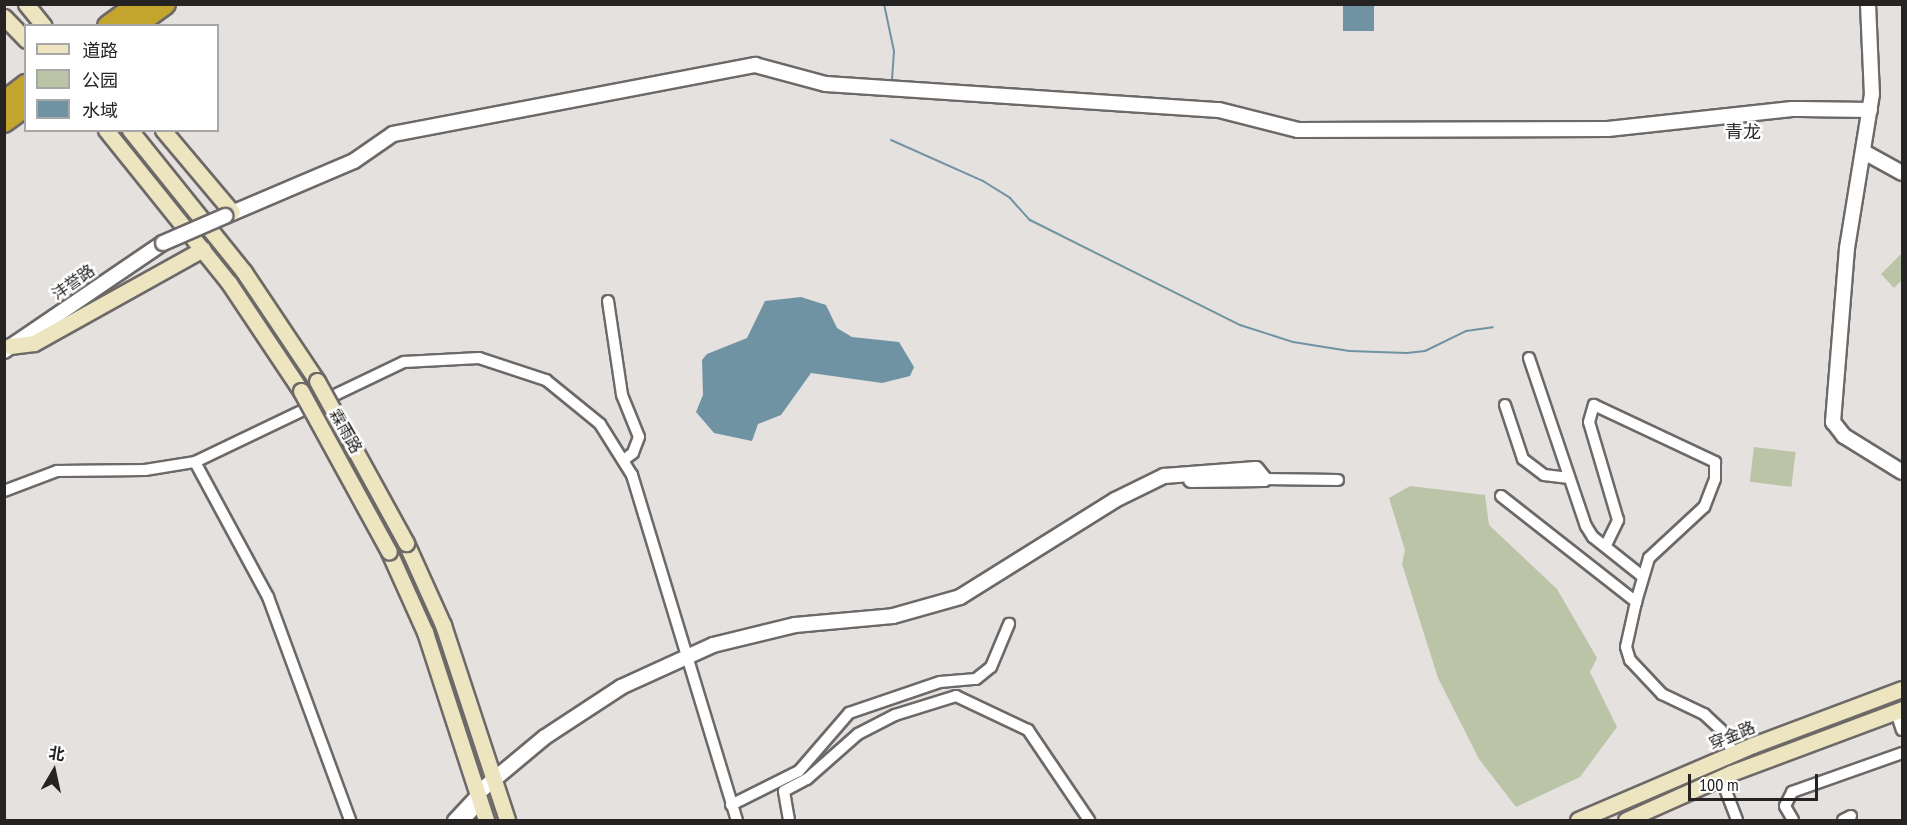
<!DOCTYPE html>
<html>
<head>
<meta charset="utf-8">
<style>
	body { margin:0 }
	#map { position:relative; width:1907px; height:825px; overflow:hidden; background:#e4e1df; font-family:"PT Sans Narrow","Noto Sans SC",sans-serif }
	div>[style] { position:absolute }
	.green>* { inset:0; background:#bcc4a8; transform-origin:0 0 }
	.water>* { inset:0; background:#7093a3; transform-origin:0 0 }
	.stream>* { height:2px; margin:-1px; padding:0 1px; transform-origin:1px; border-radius:1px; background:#7093a3 }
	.roads { filter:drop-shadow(2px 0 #6c6968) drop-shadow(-2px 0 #6c6968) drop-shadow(0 2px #6c6968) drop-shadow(0 -2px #6c6968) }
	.minor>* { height:10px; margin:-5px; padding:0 5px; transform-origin:5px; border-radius:5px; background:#fff }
	.tertiary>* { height:14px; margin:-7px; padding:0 7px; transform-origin:7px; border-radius:7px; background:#fff }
	.secondary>* { height:15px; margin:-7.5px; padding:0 7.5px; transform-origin:7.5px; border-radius:7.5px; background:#ede4c0 }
	.motorway>* { height:20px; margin:-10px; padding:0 10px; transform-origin:10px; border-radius:10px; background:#c3a52e }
	.bridges { filter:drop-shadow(2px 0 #6c6968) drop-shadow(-2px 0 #6c6968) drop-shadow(0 2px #6c6968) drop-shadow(0 -2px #6c6968) }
	.tertiary-bridge>* { height:14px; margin:-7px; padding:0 7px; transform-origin:7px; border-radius:7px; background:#fff }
	.secondary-bridge>* { height:15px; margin:-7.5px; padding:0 7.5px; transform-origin:7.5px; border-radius:7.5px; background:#ede4c0 }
	span { translate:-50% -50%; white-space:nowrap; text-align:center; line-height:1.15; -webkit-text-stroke:5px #fff; paint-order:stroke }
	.street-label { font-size:16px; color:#252423 }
	.neighbourhood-label { font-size:18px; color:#2c2a29 }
	.frame { position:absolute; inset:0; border:6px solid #252423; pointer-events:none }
	.legend { position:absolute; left:24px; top:24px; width:195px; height:108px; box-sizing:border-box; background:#fff; border:2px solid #a8a7a7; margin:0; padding:8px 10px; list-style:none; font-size:18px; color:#252423 }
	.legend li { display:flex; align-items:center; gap:12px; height:30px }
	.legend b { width:30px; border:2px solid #a8a7a7 }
	.north { position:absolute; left:24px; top:741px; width:60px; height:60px; -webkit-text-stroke:4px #fff; paint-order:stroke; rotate:9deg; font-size:16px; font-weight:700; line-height:24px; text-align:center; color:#252423 }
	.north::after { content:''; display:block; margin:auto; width:21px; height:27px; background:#252423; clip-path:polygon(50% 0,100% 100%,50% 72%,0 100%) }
	.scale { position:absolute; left:1688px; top:774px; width:130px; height:27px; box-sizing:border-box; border:3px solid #252423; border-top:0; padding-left:8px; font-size:18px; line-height:21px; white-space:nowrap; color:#252423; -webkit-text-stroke:4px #fff; paint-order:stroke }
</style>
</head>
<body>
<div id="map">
	<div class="green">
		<i style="clip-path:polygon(1902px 253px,1902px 280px,1894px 288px,1881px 274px)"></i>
		<i style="left:1754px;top:447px;width:42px;height:35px;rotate:7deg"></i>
		<i style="clip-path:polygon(1410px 486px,1485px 495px,1489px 525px,1557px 589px,1597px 658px,1590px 672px,1617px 727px,1580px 777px,1516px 807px,1479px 759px,1438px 678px,1402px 564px,1405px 550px,1389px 498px)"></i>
	</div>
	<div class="water">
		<i style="left:1343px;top:5px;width:31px;height:26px"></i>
		<i style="clip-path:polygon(801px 297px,826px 305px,837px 328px,852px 337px,899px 342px,914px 367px,910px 376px,882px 383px,811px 373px,781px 415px,758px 424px,752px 441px,714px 433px,696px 412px,703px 395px,702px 360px,707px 354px,747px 338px,765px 301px)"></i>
	</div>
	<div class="stream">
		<i style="left:884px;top:4px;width:48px;rotate:78deg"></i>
		<i style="left:894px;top:51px;width:29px;rotate:94deg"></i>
		<i style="left:891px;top:140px;width:101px;rotate:24deg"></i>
		<i style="left:983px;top:181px;width:32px;rotate:32deg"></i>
		<i style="left:1010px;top:198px;width:30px;rotate:48deg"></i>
		<i style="left:1030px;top:220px;width:235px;rotate:26.6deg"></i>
		<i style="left:1240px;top:325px;width:56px;rotate:17.8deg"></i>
		<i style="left:1293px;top:342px;width:57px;rotate:9.1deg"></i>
		<i style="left:1349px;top:351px;width:58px;rotate:2deg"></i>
		<i style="left:1407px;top:353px;width:18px;rotate:-6deg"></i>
		<i style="left:1425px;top:351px;width:46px;rotate:-26deg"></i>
		<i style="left:1466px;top:331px;width:27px;rotate:-8deg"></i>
	</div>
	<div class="roads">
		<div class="minor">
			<i style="left:608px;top:301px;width:95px;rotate:81.5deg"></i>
			<i style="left:622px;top:395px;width:45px;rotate:68deg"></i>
			<i style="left:639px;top:437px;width:17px;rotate:111deg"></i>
			<i style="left:633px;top:453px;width:10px;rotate:143deg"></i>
			<i style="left:1529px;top:358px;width:177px;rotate:71.3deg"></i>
			<i style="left:1586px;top:526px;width:13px;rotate:58deg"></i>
			<i style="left:1593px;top:537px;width:63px;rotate:38.5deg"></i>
			<i style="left:1505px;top:405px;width:57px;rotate:71.6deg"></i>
			<i style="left:1523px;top:459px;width:26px;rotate:37deg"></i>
			<i style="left:1544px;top:475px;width:23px;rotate:7deg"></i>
			<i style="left:195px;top:462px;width:232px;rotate:-25.6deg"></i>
			<i style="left:404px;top:362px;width:75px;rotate:-3.1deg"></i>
			<i style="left:479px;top:358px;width:71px;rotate:18.2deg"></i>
			<i style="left:546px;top:380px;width:70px;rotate:39.2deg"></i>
			<i style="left:600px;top:424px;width:60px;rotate:57.9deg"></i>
			<i style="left:632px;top:475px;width:361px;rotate:73.1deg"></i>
			<i style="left:1264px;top:479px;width:74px;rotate:0.8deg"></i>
			<i style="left:4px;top:491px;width:57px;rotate:-20.7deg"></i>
			<i style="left:57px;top:471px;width:88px;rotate:-0.7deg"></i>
			<i style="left:145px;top:470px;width:51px;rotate:-9.1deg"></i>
			<i style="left:195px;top:462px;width:153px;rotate:61.6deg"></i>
			<i style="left:268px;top:597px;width:238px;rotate:69.8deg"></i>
			<i style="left:1501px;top:496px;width:172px;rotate:38.1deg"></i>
			<i style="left:1636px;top:602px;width:46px;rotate:102.5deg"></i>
			<i style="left:1626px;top:647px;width:14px;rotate:73deg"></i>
			<i style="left:1630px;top:660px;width:47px;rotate:46.7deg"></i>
			<i style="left:1662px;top:694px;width:47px;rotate:25.5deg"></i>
			<i style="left:1704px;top:714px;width:23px;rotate:43deg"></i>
			<i style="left:1721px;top:730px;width:26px;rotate:62deg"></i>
			<i style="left:1606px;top:545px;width:28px;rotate:-64deg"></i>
			<i style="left:1618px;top:520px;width:102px;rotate:-106.5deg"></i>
			<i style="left:1589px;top:422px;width:18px;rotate:-74deg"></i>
			<i style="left:1594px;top:405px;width:134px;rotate:25.2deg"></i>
			<i style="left:1715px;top:462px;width:17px;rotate:90deg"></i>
			<i style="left:1715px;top:479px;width:30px;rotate:111deg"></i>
			<i style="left:1704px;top:507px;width:75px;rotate:137.2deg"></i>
			<i style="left:1649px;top:558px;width:46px;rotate:106.5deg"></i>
			<i style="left:1896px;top:712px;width:19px;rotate:72deg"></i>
			<i style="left:1721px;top:778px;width:45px;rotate:69.1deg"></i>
			<i style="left:731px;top:805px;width:76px;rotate:-26.6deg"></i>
			<i style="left:799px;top:771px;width:77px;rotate:-49.2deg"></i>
			<i style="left:849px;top:713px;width:96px;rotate:-18.8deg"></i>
			<i style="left:940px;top:682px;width:36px;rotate:-5deg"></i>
			<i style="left:976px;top:679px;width:19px;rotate:-39deg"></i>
			<i style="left:991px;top:667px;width:47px;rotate:-67.3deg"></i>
			<i style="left:453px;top:820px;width:38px;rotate:-47deg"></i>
			<i style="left:465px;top:820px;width:24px;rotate:-48deg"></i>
			<i style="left:789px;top:820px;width:29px;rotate:-100deg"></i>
			<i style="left:784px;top:791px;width:26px;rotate:-28deg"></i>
			<i style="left:807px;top:779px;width:68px;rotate:-41.4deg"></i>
			<i style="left:858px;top:734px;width:42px;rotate:-27.2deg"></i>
			<i style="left:895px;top:715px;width:64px;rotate:-17.3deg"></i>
			<i style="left:956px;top:696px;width:80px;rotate:25.3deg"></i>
			<i style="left:1028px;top:730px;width:109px;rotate:55.9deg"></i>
			<i style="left:1793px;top:820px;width:16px;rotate:-120deg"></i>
			<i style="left:1785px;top:806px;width:16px;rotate:-63deg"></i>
			<i style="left:1792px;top:792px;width:117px;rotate:-19.5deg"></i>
			<i style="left:1843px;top:820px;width:9px;rotate:-27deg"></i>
		</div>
		<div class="tertiary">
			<i style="left:1868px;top:4px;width:90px;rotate:87.5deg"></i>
			<i style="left:1872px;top:94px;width:156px;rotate:99.2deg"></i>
			<i style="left:1847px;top:248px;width:175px;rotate:94.6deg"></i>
			<i style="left:1833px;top:422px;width:18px;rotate:52deg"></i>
			<i style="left:1844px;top:436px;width:68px;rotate:31.8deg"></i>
			<i style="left:1864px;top:152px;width:43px;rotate:28.9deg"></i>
			<i style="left:225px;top:216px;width:140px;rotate:-23.1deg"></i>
			<i style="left:354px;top:161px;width:47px;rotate:-34.7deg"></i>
			<i style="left:393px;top:134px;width:369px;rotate:-10.8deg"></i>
			<i style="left:755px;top:65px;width:73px;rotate:15deg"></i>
			<i style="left:826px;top:84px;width:394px;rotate:3.8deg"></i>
			<i style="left:1219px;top:110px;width:81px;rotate:14.2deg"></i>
			<i style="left:1298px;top:130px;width:310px;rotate:-0.2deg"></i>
			<i style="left:1608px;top:129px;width:185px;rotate:-6.2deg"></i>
			<i style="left:1792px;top:109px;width:78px;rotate:0.7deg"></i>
			<i style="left:4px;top:351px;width:192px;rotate:-34.2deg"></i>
			<i style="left:1191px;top:480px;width:73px;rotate:-0.8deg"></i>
			<i style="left:479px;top:792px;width:86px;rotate:-39.8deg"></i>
			<i style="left:545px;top:737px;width:91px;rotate:-33.3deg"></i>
			<i style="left:621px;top:687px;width:101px;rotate:-24.5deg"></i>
			<i style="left:713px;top:645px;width:84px;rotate:-13.7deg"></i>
			<i style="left:795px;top:625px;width:98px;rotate:-5.2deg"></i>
			<i style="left:893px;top:616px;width:70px;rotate:-15.8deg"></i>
			<i style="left:960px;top:597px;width:183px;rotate:-32deg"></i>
			<i style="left:1115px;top:500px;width:55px;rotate:-26.1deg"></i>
			<i style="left:1164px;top:476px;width:92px;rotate:-4.4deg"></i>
			<i style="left:1256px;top:469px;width:13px;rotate:51deg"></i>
		</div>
		<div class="secondary">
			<i style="left:26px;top:4px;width:28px;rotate:51deg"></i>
			<i style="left:4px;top:17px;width:32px;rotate:46deg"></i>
			<i style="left:106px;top:130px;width:196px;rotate:51.2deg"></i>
			<i style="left:229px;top:283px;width:130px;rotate:56.3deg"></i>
			<i style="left:130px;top:130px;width:182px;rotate:51.2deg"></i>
			<i style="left:244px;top:272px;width:131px;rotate:56.2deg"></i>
			<i style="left:163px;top:130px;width:107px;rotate:49.9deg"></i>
			<i style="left:10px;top:346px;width:24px;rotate:-7deg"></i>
			<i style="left:34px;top:343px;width:193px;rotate:-29.1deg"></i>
			<i style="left:406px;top:543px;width:90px;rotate:65.7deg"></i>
			<i style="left:443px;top:625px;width:205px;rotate:71.8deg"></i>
			<i style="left:389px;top:552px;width:88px;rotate:65.8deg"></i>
			<i style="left:425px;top:632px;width:198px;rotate:72deg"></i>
			<i style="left:1578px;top:820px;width:190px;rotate:-23.2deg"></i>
			<i style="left:1753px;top:745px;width:159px;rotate:-20.6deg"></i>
			<i style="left:1626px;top:820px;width:115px;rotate:-24.1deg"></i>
			<i style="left:1731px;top:773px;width:183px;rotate:-20.5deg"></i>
		</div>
		<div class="motorway">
			<i style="left:108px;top:26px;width:37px;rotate:-36deg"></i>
			<i style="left:135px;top:26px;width:37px;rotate:-36deg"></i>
			<i style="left:4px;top:102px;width:28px;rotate:-38deg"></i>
			<i style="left:4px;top:122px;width:27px;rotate:-36deg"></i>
		</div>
	</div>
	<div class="bridges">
		<div class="tertiary-bridge">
			<i style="left:163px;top:243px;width:68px;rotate:-23.5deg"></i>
		</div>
		<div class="secondary-bridge">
			<i style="left:317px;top:381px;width:185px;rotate:61.2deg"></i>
			<i style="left:301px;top:391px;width:183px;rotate:61.3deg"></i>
		</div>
	</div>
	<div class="street-label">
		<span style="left:73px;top:282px;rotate:-35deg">沣誉路</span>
		<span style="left:346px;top:431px;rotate:60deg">霖雨路</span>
		<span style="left:1732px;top:735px;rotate:-22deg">穿金路</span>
	</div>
	<div class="neighbourhood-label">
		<span style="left:1743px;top:132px">青龙</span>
	</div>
	<div class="frame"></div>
	<ul class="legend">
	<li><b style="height:8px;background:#ede4c0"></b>道路</li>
	<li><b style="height:16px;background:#bcc4a8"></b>公园</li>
	<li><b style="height:16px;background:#7093a3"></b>水域</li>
	</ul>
	<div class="north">北</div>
	<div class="scale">100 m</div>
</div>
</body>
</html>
